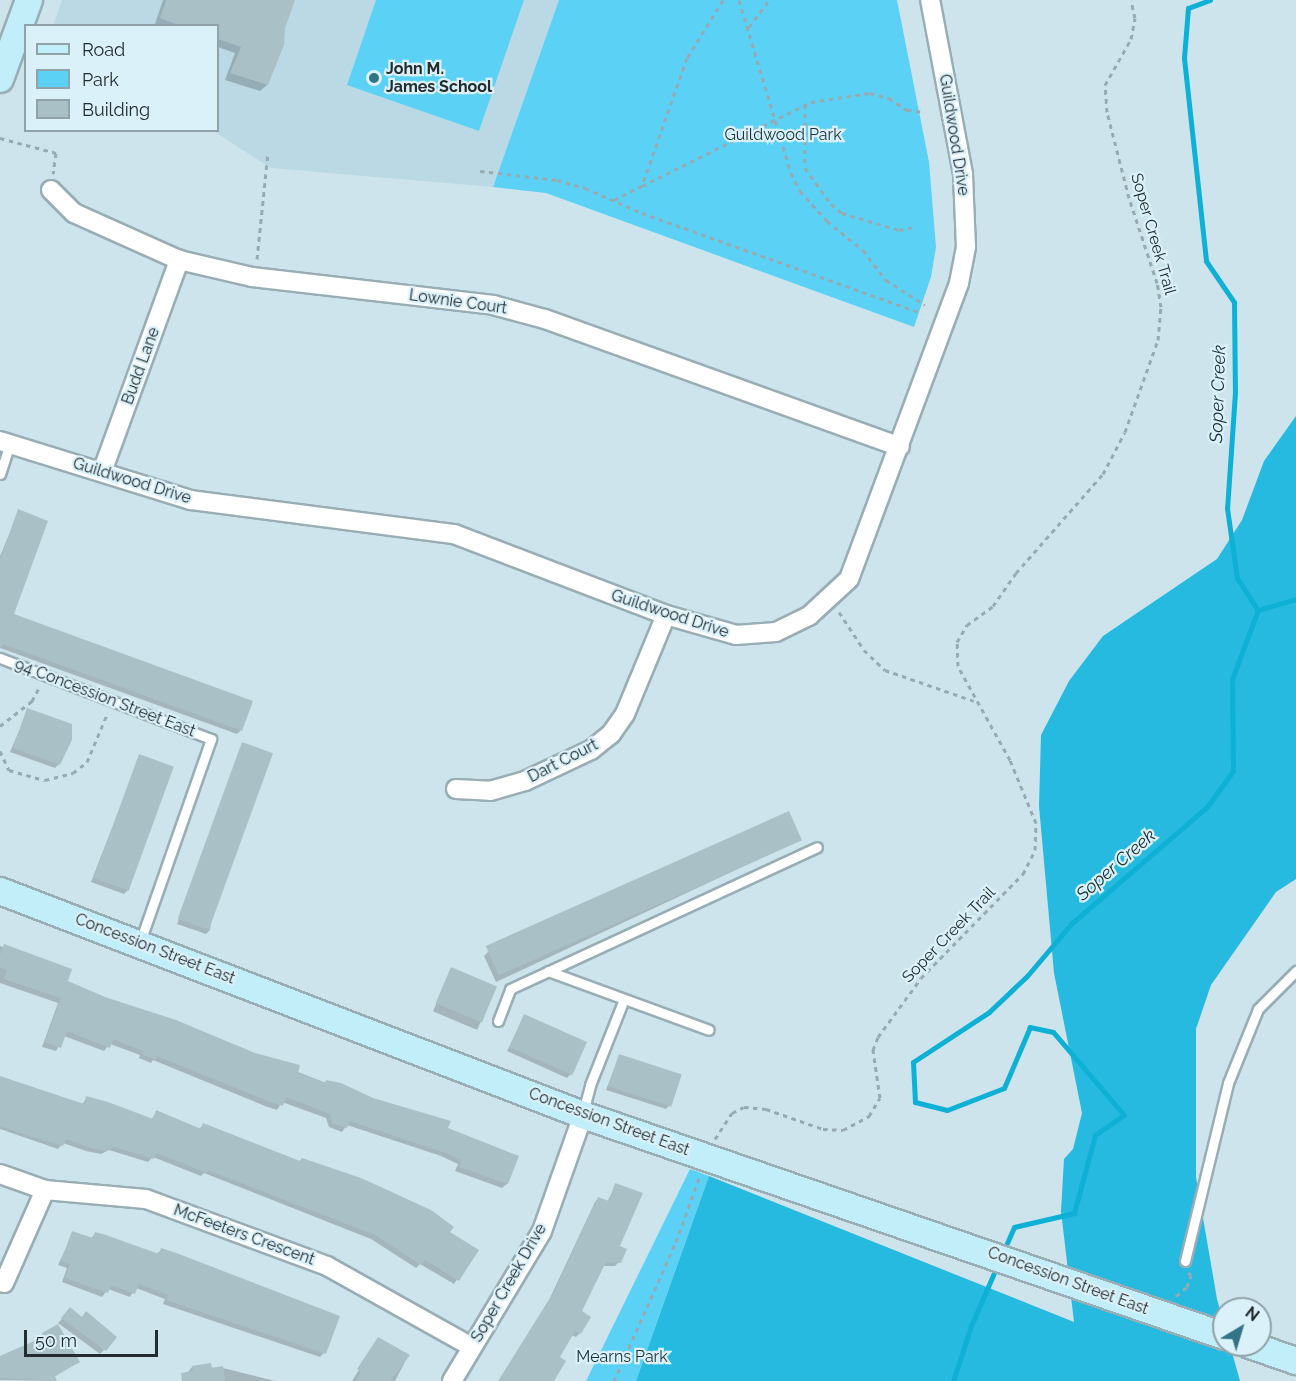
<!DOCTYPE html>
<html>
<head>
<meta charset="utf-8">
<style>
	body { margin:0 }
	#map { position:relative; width:1296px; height:1381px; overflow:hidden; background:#cee4ec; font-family:Raleway,sans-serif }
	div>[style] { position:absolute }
	.built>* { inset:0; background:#bbd9e4 }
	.green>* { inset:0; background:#5bd1f5 }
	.forest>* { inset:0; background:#27bae0 }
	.shadow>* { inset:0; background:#0003; transform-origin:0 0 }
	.stream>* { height:5px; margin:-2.5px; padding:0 2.5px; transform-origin:2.5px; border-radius:2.5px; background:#0fb0d5 }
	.building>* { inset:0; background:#aac0c7; transform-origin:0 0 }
	.path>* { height:3px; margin-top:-1.5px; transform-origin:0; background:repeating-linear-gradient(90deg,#98aab1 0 4.5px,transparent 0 9px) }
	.roads { filter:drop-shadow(2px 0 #98adb4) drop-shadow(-2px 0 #98adb4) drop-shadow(0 2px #98adb4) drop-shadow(0 -2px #98adb4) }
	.lane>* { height:9px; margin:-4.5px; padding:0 4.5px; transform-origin:4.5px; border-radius:4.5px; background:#fff }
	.street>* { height:18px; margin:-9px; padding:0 9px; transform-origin:9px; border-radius:9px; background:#fff }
	.secondary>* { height:26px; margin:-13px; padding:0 13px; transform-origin:13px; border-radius:13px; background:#c2eef9 }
	.dots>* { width:16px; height:16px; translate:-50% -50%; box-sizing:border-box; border:3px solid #dbf1f9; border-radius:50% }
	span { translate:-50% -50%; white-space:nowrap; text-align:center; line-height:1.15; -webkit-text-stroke:4.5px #dbf1f9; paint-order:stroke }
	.poi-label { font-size:16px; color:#232c2f; font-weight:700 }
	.left { translate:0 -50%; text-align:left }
	.park-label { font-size:16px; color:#1b3139 }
	.street-label { font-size:16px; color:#232c2f }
	.water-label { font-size:18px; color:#182e36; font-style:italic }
	.legend { position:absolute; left:24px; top:24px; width:195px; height:108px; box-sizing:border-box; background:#dbf1f9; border:2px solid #91a2a8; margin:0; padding:8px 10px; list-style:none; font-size:18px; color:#232c2f }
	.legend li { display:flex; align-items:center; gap:12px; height:30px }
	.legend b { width:30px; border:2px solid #91a2a8 }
	.north { position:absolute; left:1212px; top:1297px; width:60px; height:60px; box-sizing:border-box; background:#dbf1f9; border:2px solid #91a2a8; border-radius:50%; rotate:38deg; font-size:16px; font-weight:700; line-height:24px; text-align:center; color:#232c2f }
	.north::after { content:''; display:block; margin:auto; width:21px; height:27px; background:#327386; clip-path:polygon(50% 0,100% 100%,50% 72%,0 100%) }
	.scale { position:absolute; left:24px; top:1330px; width:134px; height:27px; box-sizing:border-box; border:3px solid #232c2f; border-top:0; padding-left:8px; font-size:18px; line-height:21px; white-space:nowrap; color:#232c2f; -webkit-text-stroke:4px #dbf1f9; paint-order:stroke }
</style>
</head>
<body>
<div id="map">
	<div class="built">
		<i style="clip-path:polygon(62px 0,559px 0,493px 187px,271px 168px,213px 131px,218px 130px,218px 26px,53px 26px)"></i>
	</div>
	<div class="green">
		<i style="clip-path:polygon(376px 0,524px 0,479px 131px,347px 85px)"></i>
		<i style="clip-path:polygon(559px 0,897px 0,929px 162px,936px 247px,931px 277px,914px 327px,546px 193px,493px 187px)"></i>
		<i style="clip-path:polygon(690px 1169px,709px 1176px,636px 1381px,586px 1381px)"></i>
	</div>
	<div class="forest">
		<i style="clip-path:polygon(1296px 416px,1296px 879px,1276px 892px,1211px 985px,1196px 1029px,1196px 1177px,1217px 1299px,1240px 1381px,636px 1381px,709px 1176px,1074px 1322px,1061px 1211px,1064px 1159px,1073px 1149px,1082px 1113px,1054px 973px,1039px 806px,1041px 735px,1069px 681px,1103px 636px,1217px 559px,1242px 520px,1264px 461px)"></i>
	</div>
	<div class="shadow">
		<i style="clip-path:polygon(163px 0,293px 0,283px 27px,283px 44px,267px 85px,260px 91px,225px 80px,235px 53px,218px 47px,218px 26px,155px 24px)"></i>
		<i style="clip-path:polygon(19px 511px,12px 615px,241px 730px,237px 734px,0 648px,0 556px)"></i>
		<i style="clip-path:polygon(28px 710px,59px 764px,55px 768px,10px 752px)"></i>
		<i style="clip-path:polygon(242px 744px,210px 930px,206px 934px,177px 924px)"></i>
		<i style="clip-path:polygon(140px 756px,128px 890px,124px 894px,91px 882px)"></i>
		<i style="clip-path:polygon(800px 840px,496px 982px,484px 956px,488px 952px)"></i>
		<i style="clip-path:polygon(0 946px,70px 970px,66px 982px,517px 1157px,507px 1184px,502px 1188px,455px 1171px,458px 1164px,441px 1156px,347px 1125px,342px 1132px,329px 1127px,326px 1118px,282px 1102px,277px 1110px,265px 1106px,153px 1060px,151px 1063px,139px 1058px,140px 1055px,110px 1044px,104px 1051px,64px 1036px,56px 1051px,42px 1047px,58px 1003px,0 983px)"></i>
		<i style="left:451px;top:969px;width:48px;height:46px;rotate:23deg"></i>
		<i style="clip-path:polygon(525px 1015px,571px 1074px,567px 1078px,507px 1051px)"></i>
		<i style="clip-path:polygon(619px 1056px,670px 1105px,666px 1109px,606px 1090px)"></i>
		<i style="clip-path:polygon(0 1078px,82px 1104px,87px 1098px,151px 1120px,157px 1111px,199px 1129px,203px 1125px,299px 1162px,302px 1159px,387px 1190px,430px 1211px,448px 1232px,477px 1250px,454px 1284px,420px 1264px,416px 1268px,371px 1239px,204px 1173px,201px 1176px,153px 1157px,148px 1162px,109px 1150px,101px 1154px,86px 1151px,63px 1143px,58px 1149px,0 1129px)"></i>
		<i style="clip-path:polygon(616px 1185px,619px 1262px,615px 1266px,602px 1266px,580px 1312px,580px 1333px,576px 1337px,571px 1335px,545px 1381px,499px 1381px,550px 1298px,595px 1202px,599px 1198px,607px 1202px)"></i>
		<i style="clip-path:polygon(73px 1233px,90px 1239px,95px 1234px,157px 1254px,161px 1250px,324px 1353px,320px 1357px,163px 1304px,165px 1299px,136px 1288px,130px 1297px,108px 1289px,102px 1297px,62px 1282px,67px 1268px,58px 1265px)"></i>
		<i style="clip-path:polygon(67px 1313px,104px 1350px,100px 1354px,58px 1323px)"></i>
		<i style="clip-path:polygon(42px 1335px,78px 1362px,54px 1377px,55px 1381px,0 1380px,0 1357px,39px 1340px)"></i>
		<i style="clip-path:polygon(378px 1339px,408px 1356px,395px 1381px,352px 1381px)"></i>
		<i style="clip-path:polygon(192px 1367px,223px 1368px,275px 1381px,190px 1381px,188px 1372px)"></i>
	</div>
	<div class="stream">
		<i style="left:1210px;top:0;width:23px;rotate:160deg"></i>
		<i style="left:1188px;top:8px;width:50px;rotate:94.6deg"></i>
		<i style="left:1184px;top:58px;width:204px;rotate:83.8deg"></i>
		<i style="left:1206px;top:261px;width:50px;rotate:55.7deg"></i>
		<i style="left:1234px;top:302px;width:90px;rotate:89.4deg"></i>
		<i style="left:1235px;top:392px;width:116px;rotate:93.9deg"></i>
		<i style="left:1227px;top:508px;width:71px;rotate:81.9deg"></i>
		<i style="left:1237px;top:578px;width:38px;rotate:57deg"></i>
		<i style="left:1258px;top:610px;width:40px;rotate:-16deg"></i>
		<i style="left:1003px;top:1252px;width:27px;rotate:-66deg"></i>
		<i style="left:1014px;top:1227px;width:62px;rotate:-13.1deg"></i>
		<i style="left:1074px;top:1213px;width:81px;rotate:-74.9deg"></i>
		<i style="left:1095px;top:1135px;width:35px;rotate:-35deg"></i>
		<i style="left:1124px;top:1115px;width:109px;rotate:-130.5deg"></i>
		<i style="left:1053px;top:1032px;width:24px;rotate:-168deg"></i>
		<i style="left:1030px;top:1027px;width:66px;rotate:113.1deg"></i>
		<i style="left:1004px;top:1088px;width:61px;rotate:158.9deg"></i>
		<i style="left:947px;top:1110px;width:33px;rotate:-166deg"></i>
		<i style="left:915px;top:1102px;width:40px;rotate:-92.9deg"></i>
		<i style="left:913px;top:1062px;width:91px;rotate:-33.3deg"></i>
		<i style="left:989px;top:1012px;width:52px;rotate:-43.5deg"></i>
		<i style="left:1027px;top:976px;width:70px;rotate:-49.7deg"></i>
		<i style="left:1072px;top:923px;width:178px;rotate:-40.7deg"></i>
		<i style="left:1207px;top:807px;width:44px;rotate:-54.2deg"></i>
		<i style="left:1233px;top:771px;width:92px;rotate:-90.6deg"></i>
		<i style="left:1232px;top:679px;width:74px;rotate:-69.4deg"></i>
		<i style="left:953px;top:1381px;width:58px;rotate:-71.9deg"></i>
		<i style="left:971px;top:1326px;width:65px;rotate:-66.6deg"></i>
	</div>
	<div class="building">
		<i style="clip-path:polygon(166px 0,295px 0,285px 28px,284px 45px,268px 85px,230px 73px,241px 47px,218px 39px,218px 26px,181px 26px,160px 18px)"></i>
		<i style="clip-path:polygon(18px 509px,48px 521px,14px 614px,253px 701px,242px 731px,3px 644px,0 648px,0 560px)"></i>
		<i style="clip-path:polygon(27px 708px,72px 724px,72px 740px,60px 765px,13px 748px)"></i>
		<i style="left:242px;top:742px;width:33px;height:188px;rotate:20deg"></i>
		<i style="left:139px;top:754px;width:37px;height:132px;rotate:20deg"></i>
		<i style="left:789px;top:811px;width:32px;height:332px;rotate:66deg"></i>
		<i style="clip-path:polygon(4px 944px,72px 969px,68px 981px,105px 997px,176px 1020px,255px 1053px,300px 1065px,298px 1073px,325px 1083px,326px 1080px,341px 1083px,373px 1098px,451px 1121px,448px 1128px,519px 1156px,508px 1184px,459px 1167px,461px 1160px,446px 1153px,350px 1121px,347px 1128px,332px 1123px,330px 1114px,286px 1097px,283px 1106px,270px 1102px,157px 1056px,156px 1060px,142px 1054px,143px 1051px,113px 1039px,110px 1048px,67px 1031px,61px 1048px,45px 1042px,61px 998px,4px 979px,7px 970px,0 967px,0 955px)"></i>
		<i style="left:451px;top:967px;width:50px;height:39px;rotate:23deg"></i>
		<i style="left:524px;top:1014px;width:69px;height:36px;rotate:24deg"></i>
		<i style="left:619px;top:1054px;width:66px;height:34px;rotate:18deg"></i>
		<i style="clip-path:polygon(0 1076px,84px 1104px,86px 1096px,108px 1102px,153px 1119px,156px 1110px,201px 1129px,203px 1123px,300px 1161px,302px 1158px,361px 1178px,431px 1210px,454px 1227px,450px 1232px,479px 1250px,459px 1281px,425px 1260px,421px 1265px,375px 1235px,208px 1170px,207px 1173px,156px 1153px,154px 1159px,114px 1147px,106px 1151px,91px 1148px,66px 1139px,63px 1146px,17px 1132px,0 1126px)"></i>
		<i style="clip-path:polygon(615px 1183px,643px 1193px,620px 1246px,627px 1249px,621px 1263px,606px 1262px,582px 1311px,591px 1317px,581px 1334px,575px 1331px,560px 1357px,566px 1361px,554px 1381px,498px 1381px,554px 1292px,598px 1197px,609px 1201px)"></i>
		<i style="clip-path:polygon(72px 1231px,93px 1238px,95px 1232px,106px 1235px,159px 1254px,161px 1248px,179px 1254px,340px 1316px,326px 1354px,166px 1300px,168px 1295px,139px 1284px,135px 1294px,111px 1285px,108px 1293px,65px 1278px,70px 1264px,61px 1261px)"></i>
		<i style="clip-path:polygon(70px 1307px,82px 1317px,86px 1311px,117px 1337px,106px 1351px,61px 1318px)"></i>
		<i style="clip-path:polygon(58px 1324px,80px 1362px,55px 1376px,57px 1381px,0 1378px,0 1356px,43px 1337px,42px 1333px)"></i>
		<i style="clip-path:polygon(378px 1337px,410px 1355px,390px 1381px,356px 1381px,361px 1372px,357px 1369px)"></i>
		<i style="clip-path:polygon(211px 1363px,212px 1368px,223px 1366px,225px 1381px,182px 1381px,181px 1373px,193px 1371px,192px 1366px)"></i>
	</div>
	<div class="path">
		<i style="left:723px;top:0;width:68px;rotate:121.8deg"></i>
		<i style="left:687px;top:58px;width:136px;rotate:109.4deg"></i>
		<i style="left:642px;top:186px;width:189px;rotate:-26.4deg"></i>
		<i style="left:811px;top:102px;width:60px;rotate:-8.7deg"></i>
		<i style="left:870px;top:93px;width:20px;rotate:15deg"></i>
		<i style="left:889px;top:98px;width:22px;rotate:34deg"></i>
		<i style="left:907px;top:110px;width:17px;rotate:7deg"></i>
		<i style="left:739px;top:0;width:181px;rotate:73.3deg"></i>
		<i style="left:791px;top:173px;width:20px;rotate:63deg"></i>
		<i style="left:800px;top:191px;width:40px;rotate:48deg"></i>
		<i style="left:827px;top:221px;width:46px;rotate:38.9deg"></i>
		<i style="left:863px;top:250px;width:38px;rotate:53deg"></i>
		<i style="left:886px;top:280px;width:46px;rotate:32.7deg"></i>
		<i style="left:749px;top:27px;width:34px;rotate:-53deg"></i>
		<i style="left:805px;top:104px;width:64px;rotate:90deg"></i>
		<i style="left:805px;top:168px;width:44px;rotate:54.2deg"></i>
		<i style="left:831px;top:204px;width:14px;rotate:39deg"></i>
		<i style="left:842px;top:213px;width:59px;rotate:16.6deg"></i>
		<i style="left:899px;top:230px;width:15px;rotate:-11deg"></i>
		<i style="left:0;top:138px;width:58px;rotate:15deg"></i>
		<i style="left:56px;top:153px;width:21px;rotate:98deg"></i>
		<i style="left:480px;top:171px;width:78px;rotate:6.7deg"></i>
		<i style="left:557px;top:180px;width:29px;rotate:16deg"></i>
		<i style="left:585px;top:188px;width:62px;rotate:23.7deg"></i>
		<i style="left:642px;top:213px;width:297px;rotate:19.7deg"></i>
		<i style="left:614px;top:200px;width:31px;rotate:-27deg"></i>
		<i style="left:257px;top:259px;width:107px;rotate:-84.1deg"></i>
		<i style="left:839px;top:612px;width:45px;rotate:56.7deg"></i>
		<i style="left:864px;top:650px;width:29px;rotate:44deg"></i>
		<i style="left:885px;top:670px;width:94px;rotate:19.2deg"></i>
		<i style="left:0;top:726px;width:41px;rotate:-38deg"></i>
		<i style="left:32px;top:701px;width:15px;rotate:-62deg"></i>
		<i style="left:0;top:751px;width:21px;rotate:65deg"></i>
		<i style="left:9px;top:770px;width:37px;rotate:16deg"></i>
		<i style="left:45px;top:780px;width:29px;rotate:-14deg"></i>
		<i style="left:73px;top:773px;width:18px;rotate:-38deg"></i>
		<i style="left:87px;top:762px;width:54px;rotate:-67.2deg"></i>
		<i style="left:715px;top:1139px;width:31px;rotate:-57deg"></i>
		<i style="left:732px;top:1113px;width:13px;rotate:-27deg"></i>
		<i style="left:744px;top:1107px;width:22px;rotate:5deg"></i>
		<i style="left:766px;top:1109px;width:60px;rotate:19.3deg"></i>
		<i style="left:823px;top:1129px;width:20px;rotate:3deg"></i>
		<i style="left:843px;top:1130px;width:30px;rotate:-28deg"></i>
		<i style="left:869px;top:1116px;width:21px;rotate:-59deg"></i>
		<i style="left:880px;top:1098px;width:49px;rotate:-98.3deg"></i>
		<i style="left:873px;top:1050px;width:14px;rotate:-69deg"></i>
		<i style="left:878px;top:1037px;width:73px;rotate:-53.9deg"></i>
		<i style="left:921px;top:978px;width:146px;rotate:-45.6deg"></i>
		<i style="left:1023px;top:874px;width:27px;rotate:-63deg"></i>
		<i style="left:1035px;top:850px;width:27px;rotate:-88deg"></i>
		<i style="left:1036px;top:823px;width:68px;rotate:-112.4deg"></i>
		<i style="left:1010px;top:760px;width:107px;rotate:-119deg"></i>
		<i style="left:958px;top:666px;width:24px;rotate:-92deg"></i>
		<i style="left:957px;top:642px;width:20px;rotate:-60deg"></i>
		<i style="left:967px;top:625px;width:32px;rotate:-36deg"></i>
		<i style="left:993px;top:606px;width:40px;rotate:-55.1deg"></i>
		<i style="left:1016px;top:573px;width:132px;rotate:-48.7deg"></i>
		<i style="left:1103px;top:474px;width:47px;rotate:-62.4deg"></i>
		<i style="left:1125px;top:432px;width:98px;rotate:-70.3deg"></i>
		<i style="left:1158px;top:340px;width:33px;rotate:-85deg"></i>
		<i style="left:1161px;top:307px;width:24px;rotate:-99deg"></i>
		<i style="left:1157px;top:283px;width:89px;rotate:-108.2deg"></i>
		<i style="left:1129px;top:198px;width:89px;rotate:-104.3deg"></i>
		<i style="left:1107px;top:112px;width:27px;rotate:-94deg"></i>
		<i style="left:1105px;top:85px;width:53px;rotate:-60.5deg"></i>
		<i style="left:1131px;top:39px;width:21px;rotate:-79deg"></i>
		<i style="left:1135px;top:18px;width:18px;rotate:-103deg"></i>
		<i style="left:1176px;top:1296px;width:14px;rotate:-39deg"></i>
		<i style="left:1187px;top:1287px;width:12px;rotate:-70deg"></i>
		<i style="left:1191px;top:1276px;width:6px;rotate:-121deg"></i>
		<i style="left:614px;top:1381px;width:152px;rotate:-66deg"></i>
		<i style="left:676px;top:1242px;width:68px;rotate:-70.2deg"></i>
	</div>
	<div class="roads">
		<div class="lane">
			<i style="left:0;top:474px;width:32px;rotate:-72deg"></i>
			<i style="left:0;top:658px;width:226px;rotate:21deg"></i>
			<i style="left:211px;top:739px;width:215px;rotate:109.3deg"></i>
			<i style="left:548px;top:971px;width:171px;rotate:20.1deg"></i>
			<i style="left:498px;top:1021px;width:34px;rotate:-69deg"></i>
			<i style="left:510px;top:989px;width:338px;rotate:-24.8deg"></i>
			<i style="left:583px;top:1112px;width:28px;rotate:-75deg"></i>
			<i style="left:590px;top:1085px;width:92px;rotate:-68.4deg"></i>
			<i style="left:1185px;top:1261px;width:183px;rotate:-76.4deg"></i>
			<i style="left:1228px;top:1083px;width:80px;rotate:-67.9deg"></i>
			<i style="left:1258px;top:1009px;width:54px;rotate:-45deg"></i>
		</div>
		<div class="street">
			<i style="left:51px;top:190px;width:33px;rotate:45deg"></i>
			<i style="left:74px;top:213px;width:115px;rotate:24.1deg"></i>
			<i style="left:179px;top:260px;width:75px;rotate:13.1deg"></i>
			<i style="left:252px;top:277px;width:243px;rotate:6.6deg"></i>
			<i style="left:493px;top:305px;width:54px;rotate:15.1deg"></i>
			<i style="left:545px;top:319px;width:377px;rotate:19.8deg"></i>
			<i style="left:0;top:441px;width:200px;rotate:17.2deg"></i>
			<i style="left:191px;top:500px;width:265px;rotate:7.4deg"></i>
			<i style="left:454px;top:534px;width:227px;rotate:20.9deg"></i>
			<i style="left:666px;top:615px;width:73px;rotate:15.9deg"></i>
			<i style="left:736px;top:635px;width:40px;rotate:-4.3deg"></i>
			<i style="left:776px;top:632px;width:37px;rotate:-26deg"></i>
			<i style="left:809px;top:616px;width:54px;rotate:-42.8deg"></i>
			<i style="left:849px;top:579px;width:316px;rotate:-69.6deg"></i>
			<i style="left:959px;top:283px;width:37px;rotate:-79deg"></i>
			<i style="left:966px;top:247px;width:73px;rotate:-92.4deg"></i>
			<i style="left:963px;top:174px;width:177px;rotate:-100.7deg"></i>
			<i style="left:102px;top:472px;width:226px;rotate:-70deg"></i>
			<i style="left:456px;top:789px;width:34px;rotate:3deg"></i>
			<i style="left:490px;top:791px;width:36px;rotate:-16deg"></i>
			<i style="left:525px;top:781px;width:73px;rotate:-25.2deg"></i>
			<i style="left:591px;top:750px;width:26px;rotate:-39deg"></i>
			<i style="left:611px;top:734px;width:24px;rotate:-55deg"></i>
			<i style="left:625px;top:714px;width:107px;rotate:-67.5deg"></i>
			<i style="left:0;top:1174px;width:48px;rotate:19.6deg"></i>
			<i style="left:45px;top:1190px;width:101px;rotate:5.1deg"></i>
			<i style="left:146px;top:1199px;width:193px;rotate:20.3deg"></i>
			<i style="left:327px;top:1266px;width:166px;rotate:29.2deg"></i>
			<i style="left:4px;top:1283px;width:102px;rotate:-66.2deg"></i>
			<i style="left:452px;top:1381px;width:175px;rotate:-59deg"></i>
			<i style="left:542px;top:1231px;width:123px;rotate:-70.5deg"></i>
		</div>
		<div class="secondary">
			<i style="left:0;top:79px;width:84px;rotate:-69.8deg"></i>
			<i style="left:0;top:891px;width:625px;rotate:21.02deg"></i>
			<i style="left:583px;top:1115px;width:678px;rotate:19.02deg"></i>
			<i style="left:1250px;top:1345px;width:49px;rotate:19.2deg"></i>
		</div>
	</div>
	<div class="dots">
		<i style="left:374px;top:78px;background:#327386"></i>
	</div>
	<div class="poi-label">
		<span class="left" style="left:386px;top:78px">John M.<br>James School</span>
	</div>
	<div class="park-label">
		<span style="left:783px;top:135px">Guildwood Park</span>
		<span style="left:622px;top:1357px">Mearns Park</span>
	</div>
	<div class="street-label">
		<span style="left:954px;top:135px;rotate:81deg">Guildwood Drive</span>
		<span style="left:1153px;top:234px;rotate:74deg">Soper Creek Trail</span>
		<span style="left:458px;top:302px;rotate:8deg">Lownie Court</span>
		<span style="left:141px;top:366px;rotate:-70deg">Budd Lane</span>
		<span style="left:132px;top:481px;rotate:17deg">Guildwood Drive</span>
		<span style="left:670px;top:614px;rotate:18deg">Guildwood Drive</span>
		<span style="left:105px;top:698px;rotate:21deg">94 Concession Street East</span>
		<span style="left:563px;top:761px;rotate:-27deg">Dart Court</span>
		<span style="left:949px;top:935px;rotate:-46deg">Soper Creek Trail</span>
		<span style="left:155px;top:949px;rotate:21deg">Concession Street East</span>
		<span style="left:609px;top:1122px;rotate:20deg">Concession Street East</span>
		<span style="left:244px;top:1235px;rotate:20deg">McFeeters Crescent</span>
		<span style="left:1068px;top:1281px;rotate:20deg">Concession Street East</span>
		<span style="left:509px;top:1283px;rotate:-60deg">Soper Creek Drive</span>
	</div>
	<div class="water-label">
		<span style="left:1218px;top:394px;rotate:-88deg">Soper Creek</span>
		<span style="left:1116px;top:865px;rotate:-41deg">Soper Creek</span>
	</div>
	<ul class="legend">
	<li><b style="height:8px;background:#c2eef9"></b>Road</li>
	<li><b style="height:16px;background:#5bd1f5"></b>Park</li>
	<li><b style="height:16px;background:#aac0c7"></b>Building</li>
	</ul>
	<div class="north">N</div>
	<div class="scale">50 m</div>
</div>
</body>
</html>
